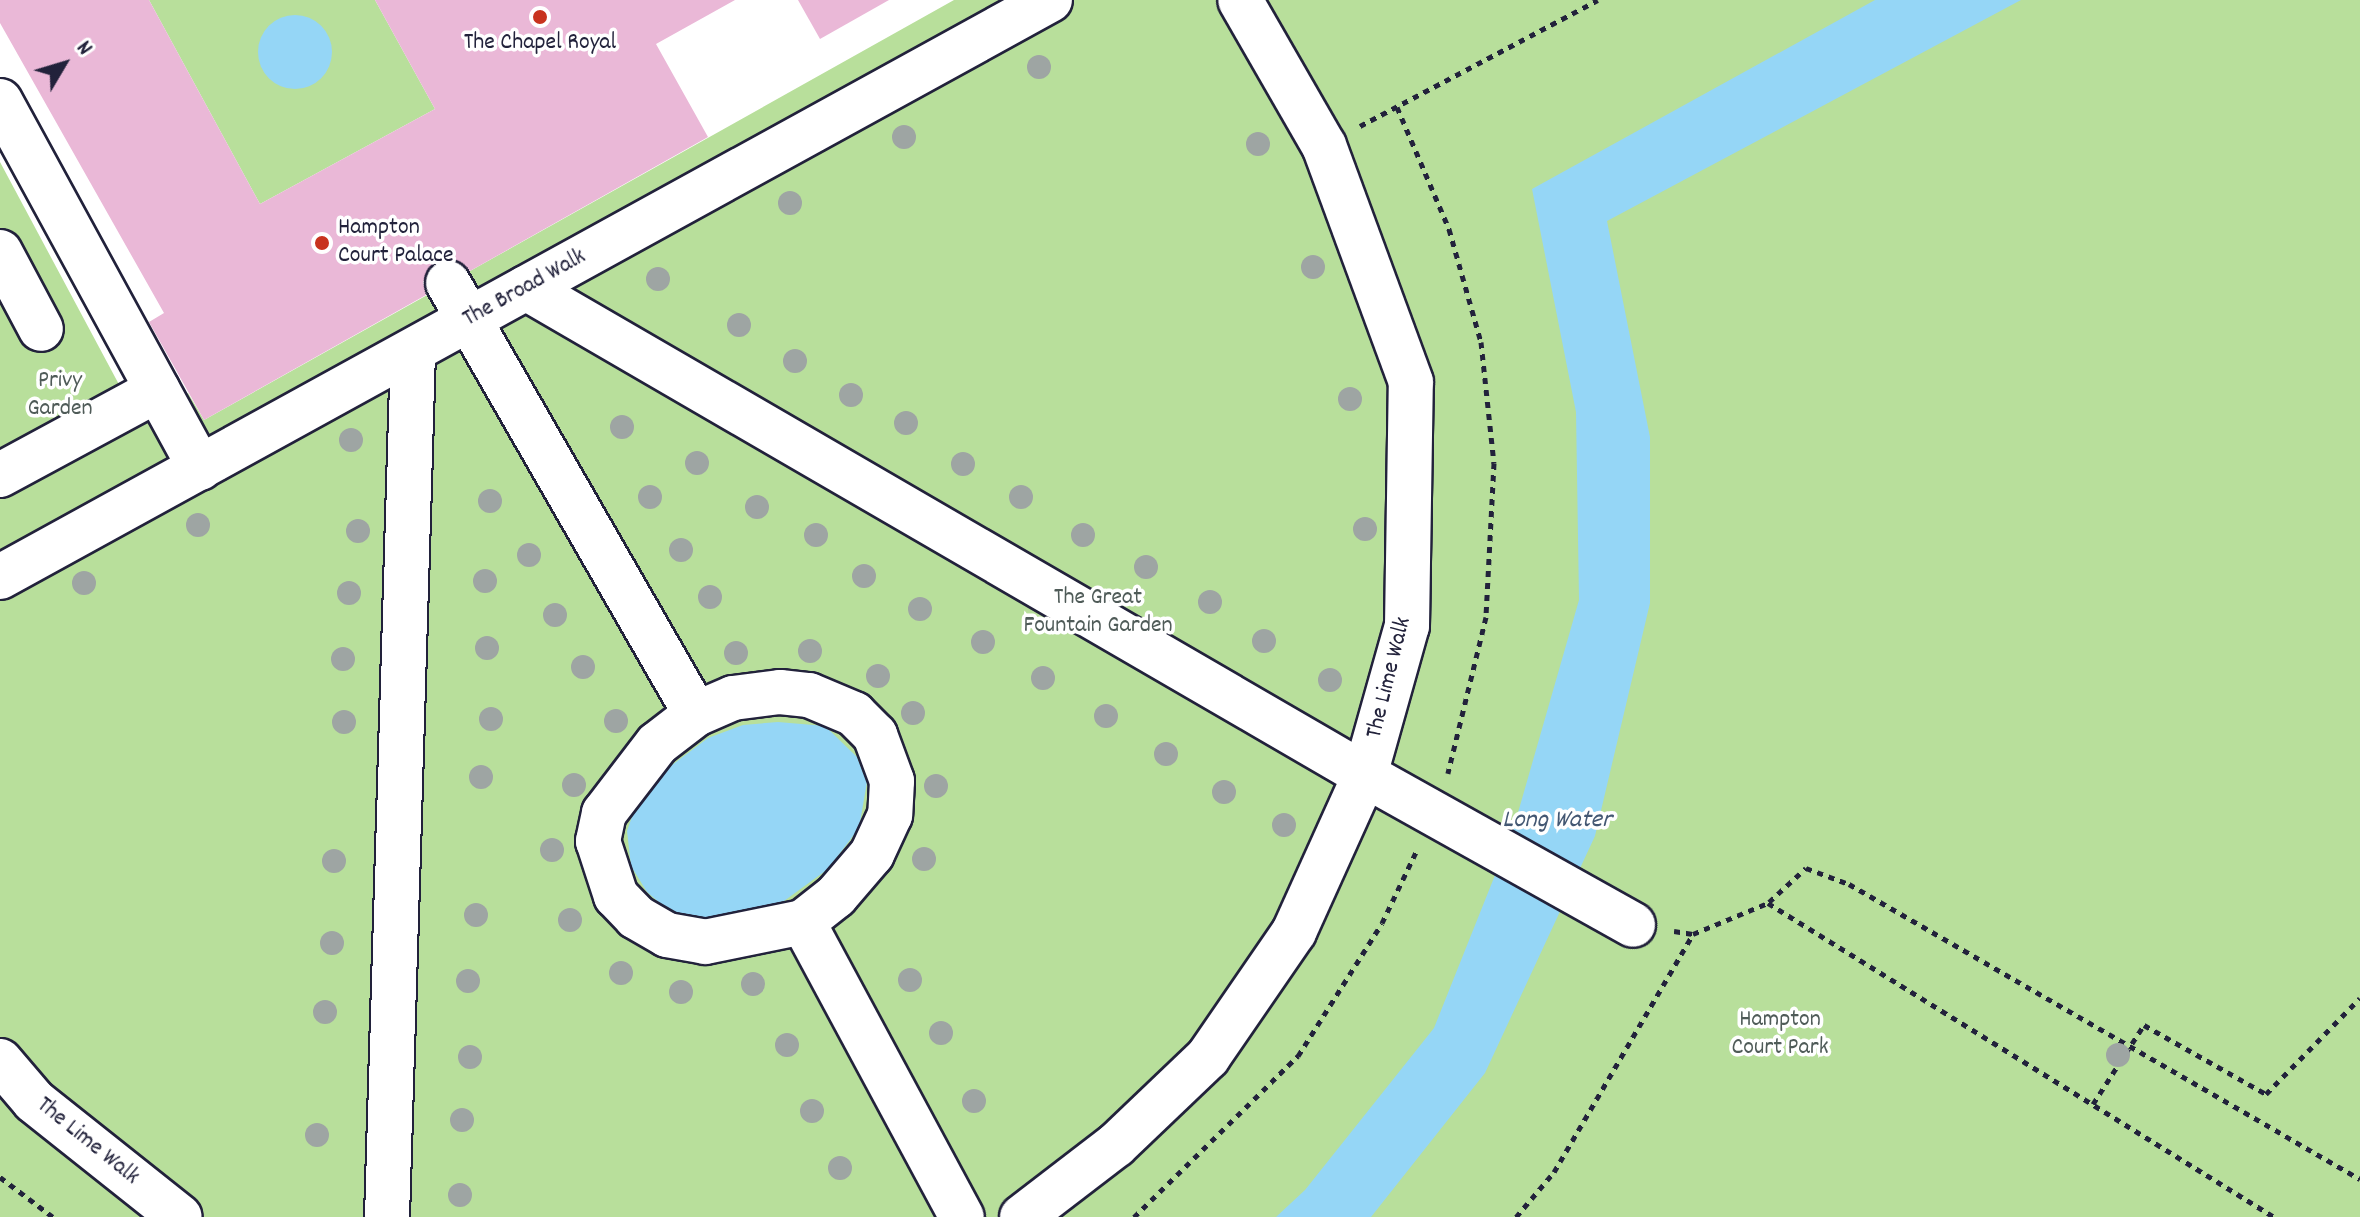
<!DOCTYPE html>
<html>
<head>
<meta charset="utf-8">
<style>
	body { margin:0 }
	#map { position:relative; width:2360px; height:1217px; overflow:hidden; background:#fff; font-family:Dekko,sans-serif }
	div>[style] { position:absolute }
	.green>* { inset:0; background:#b8df9b }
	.water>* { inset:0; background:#95d6f6 }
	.round { border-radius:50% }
	.building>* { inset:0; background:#eab8d7 }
	.path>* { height:5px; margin-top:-2.5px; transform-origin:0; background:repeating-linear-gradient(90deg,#22223b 0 6px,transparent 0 12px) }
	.roads { filter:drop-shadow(2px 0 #22223b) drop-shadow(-2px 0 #22223b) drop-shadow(0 2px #22223b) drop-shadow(0 -2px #22223b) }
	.minor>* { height:44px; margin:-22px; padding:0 22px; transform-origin:22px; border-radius:22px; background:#fff }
	.trees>* { width:24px; height:24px; margin:-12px; border-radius:50%; background:#9ea5a3 }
	.dots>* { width:22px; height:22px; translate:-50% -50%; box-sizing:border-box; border:4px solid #fff; border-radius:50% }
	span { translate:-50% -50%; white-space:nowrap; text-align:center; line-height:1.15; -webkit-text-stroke:7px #fff; paint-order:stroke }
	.poi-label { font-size:24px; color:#22223b }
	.left { translate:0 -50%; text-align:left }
	.street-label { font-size:24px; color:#22223b }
	.park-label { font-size:24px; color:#4f5b58 }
	.water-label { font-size:26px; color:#445873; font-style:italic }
	.north { position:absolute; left:24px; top:24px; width:80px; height:80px; -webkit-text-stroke:6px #fff; paint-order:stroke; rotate:52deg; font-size:22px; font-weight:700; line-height:32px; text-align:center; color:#22223b }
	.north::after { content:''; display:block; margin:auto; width:28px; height:36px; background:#22223b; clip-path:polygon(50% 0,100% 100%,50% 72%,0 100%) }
</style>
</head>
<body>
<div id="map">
	<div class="green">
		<i style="clip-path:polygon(149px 0,375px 0,435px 109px,260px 204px)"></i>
		<i style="clip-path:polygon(954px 0,2360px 0,2360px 1217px,0 1217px,0 162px,138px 420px,188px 393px,204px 420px)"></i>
	</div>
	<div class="water">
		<i style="clip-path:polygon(1875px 0,2021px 0,1607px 221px,1650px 437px,1650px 603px,1595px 836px,1485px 1073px,1371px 1217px,1276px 1217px,1305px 1190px,1434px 1028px,1513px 830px,1579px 600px,1576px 412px,1532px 189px)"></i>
		<i class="round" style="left:258px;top:15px;width:74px;height:74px"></i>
		<i style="clip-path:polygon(778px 722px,825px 726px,857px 757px,867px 782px,859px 828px,828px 869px,784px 901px,738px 915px,701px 919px,669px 911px,647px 892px,631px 866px,627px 831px,635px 808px,668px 768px,708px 738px,743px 725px)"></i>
	</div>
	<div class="building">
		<i style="clip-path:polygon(0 0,149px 0,260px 204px,435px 109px,375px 0,735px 0,656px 44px,708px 137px,470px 271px,449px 258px,435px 262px,423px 282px,426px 295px,204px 420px,149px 322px,164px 313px,0 23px)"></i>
		<i style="clip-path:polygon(798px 0,889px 0,820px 39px)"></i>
	</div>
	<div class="path">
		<i style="left:1397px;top:107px;width:133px;rotate:66.9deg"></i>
		<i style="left:1449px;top:229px;width:117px;rotate:74.2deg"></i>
		<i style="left:1481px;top:342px;width:122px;rotate:83.9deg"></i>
		<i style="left:1494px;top:463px;width:154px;rotate:93deg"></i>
		<i style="left:1486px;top:617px;width:161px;rotate:103.7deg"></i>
		<i style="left:1360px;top:126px;width:269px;rotate:-27.9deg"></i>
		<i style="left:1769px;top:902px;width:50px;rotate:-42.6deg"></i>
		<i style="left:1806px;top:868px;width:46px;rotate:20.4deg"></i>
		<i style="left:1849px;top:884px;width:590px;rotate:30deg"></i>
		<i style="left:1674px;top:931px;width:19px;rotate:9deg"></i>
		<i style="left:1693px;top:934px;width:81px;rotate:-22.5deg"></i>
		<i style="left:1768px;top:903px;width:596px;rotate:31.82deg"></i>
		<i style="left:2093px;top:1104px;width:94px;rotate:-57.2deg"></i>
		<i style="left:2144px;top:1025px;width:140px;rotate:29.5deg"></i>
		<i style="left:2266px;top:1094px;width:134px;rotate:-45.6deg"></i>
		<i style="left:0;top:1177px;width:66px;rotate:37deg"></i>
		<i style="left:1134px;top:1217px;width:230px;rotate:-44.5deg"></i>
		<i style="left:1298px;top:1056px;width:157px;rotate:-57.7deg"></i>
		<i style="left:1382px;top:923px;width:79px;rotate:-64.4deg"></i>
		<i style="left:1516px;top:1217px;width:59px;rotate:-49.8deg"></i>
		<i style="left:1554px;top:1172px;width:276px;rotate:-59.7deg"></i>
	</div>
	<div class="roads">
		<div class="minor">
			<i style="left:0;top:101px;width:418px;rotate:61.4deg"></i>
			<i style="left:0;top:252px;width:87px;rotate:62deg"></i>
			<i style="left:448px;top:283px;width:497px;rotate:60.1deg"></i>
			<i style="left:696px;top:714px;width:40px;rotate:-23.4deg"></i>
			<i style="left:733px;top:698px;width:47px;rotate:-7.3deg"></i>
			<i style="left:780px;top:692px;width:29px;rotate:6deg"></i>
			<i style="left:809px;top:695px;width:49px;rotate:22.9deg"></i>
			<i style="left:854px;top:714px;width:30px;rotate:45deg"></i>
			<i style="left:875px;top:735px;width:49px;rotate:69.7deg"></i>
			<i style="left:892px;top:781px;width:34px;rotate:93deg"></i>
			<i style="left:890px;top:815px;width:43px;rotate:114.8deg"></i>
			<i style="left:872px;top:854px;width:55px;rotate:130.6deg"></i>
			<i style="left:836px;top:896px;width:42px;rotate:141.8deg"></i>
			<i style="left:803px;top:922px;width:335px;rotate:61.7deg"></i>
			<i style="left:526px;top:288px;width:970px;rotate:30.13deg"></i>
			<i style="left:1365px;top:775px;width:307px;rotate:29.2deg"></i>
			<i style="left:0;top:475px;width:179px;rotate:-28.4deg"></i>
			<i style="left:0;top:577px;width:1198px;rotate:-28.79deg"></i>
			<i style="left:696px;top:714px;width:49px;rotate:142.4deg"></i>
			<i style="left:657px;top:744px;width:87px;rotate:127.5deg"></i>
			<i style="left:604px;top:813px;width:29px;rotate:102deg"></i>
			<i style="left:598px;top:841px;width:58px;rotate:71.9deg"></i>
			<i style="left:616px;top:896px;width:29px;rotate:46deg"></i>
			<i style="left:636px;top:917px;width:36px;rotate:30deg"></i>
			<i style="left:667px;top:935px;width:39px;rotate:10deg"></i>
			<i style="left:705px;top:942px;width:100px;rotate:-11.5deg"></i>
			<i style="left:0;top:1061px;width:52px;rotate:49.6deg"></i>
			<i style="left:34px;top:1101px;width:186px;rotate:38.5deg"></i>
			<i style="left:387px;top:1217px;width:865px;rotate:-88.28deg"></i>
			<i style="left:1022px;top:1217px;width:118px;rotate:-37.5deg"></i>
			<i style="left:1116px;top:1145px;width:127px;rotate:-43.7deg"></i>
			<i style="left:1208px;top:1057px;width:152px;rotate:-55.5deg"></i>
			<i style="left:1294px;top:932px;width:172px;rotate:-65.7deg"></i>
			<i style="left:1365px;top:775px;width:155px;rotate:-74.3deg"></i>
			<i style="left:1407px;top:626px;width:244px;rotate:-89.1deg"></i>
			<i style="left:1411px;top:382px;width:252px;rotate:-110.2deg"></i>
			<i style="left:1324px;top:146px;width:168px;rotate:-119.9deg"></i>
		</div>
	</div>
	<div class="trees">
		<i style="left:1039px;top:67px"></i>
		<i style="left:904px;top:137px"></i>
		<i style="left:1258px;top:144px"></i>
		<i style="left:790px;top:203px"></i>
		<i style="left:1313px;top:267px"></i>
		<i style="left:658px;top:279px"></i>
		<i style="left:739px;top:325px"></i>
		<i style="left:795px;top:361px"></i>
		<i style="left:851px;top:395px"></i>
		<i style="left:1350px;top:399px"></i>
		<i style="left:906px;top:423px"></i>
		<i style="left:622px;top:427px"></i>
		<i style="left:351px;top:440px"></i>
		<i style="left:697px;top:463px"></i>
		<i style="left:963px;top:464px"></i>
		<i style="left:650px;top:497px"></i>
		<i style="left:1021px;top:497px"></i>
		<i style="left:490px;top:501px"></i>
		<i style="left:757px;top:507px"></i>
		<i style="left:198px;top:525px"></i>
		<i style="left:1365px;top:529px"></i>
		<i style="left:358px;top:531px"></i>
		<i style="left:816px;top:535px"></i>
		<i style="left:1083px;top:535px"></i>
		<i style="left:681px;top:550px"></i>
		<i style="left:529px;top:555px"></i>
		<i style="left:1146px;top:567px"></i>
		<i style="left:864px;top:576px"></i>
		<i style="left:485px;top:581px"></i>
		<i style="left:84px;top:583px"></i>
		<i style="left:349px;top:593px"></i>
		<i style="left:710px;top:597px"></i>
		<i style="left:1210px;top:602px"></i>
		<i style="left:920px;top:609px"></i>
		<i style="left:555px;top:615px"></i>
		<i style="left:1264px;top:641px"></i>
		<i style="left:983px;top:642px"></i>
		<i style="left:487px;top:648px"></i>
		<i style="left:810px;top:651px"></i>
		<i style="left:736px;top:653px"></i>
		<i style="left:343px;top:659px"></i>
		<i style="left:583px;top:667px"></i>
		<i style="left:878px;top:676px"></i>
		<i style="left:1043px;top:678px"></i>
		<i style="left:1330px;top:680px"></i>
		<i style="left:913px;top:713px"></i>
		<i style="left:1106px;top:716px"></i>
		<i style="left:491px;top:719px"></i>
		<i style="left:616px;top:721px"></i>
		<i style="left:344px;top:722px"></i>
		<i style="left:1166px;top:754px"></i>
		<i style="left:481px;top:777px"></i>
		<i style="left:574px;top:785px"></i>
		<i style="left:936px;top:786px"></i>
		<i style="left:1224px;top:792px"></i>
		<i style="left:1284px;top:825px"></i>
		<i style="left:552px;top:850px"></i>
		<i style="left:924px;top:859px"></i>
		<i style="left:334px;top:861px"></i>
		<i style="left:476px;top:915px"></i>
		<i style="left:570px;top:920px"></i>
		<i style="left:332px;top:943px"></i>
		<i style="left:621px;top:973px"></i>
		<i style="left:910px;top:980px"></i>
		<i style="left:468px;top:981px"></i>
		<i style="left:753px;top:984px"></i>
		<i style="left:681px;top:992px"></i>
		<i style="left:325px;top:1012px"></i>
		<i style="left:941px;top:1033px"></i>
		<i style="left:787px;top:1045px"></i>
		<i style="left:2118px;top:1055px"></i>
		<i style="left:470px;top:1057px"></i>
		<i style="left:974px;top:1101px"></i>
		<i style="left:812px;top:1111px"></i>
		<i style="left:462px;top:1120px"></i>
		<i style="left:317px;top:1135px"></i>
		<i style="left:840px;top:1168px"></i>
		<i style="left:460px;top:1195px"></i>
	</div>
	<div class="dots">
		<i style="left:540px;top:17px;background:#c8321e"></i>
		<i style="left:322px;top:243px;background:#c8321e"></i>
	</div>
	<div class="poi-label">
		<span style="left:540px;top:44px">The Chapel Royal</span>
		<span class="left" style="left:338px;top:243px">Hampton<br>Court Palace</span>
	</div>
	<div class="street-label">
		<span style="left:525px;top:289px;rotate:-29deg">The Broad Walk</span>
		<span style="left:1390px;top:678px;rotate:-76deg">The Lime Walk</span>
		<span style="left:87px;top:1142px;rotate:39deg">The Lime Walk</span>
	</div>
	<div class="park-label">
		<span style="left:60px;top:396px">Privy<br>Garden</span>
		<span style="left:1098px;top:613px">The Great<br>Fountain Garden</span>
		<span style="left:1780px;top:1035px">Hampton<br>Court Park</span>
	</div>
	<div class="water-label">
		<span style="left:1557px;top:821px">Long Water</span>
	</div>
	<div class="north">N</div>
</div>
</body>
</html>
